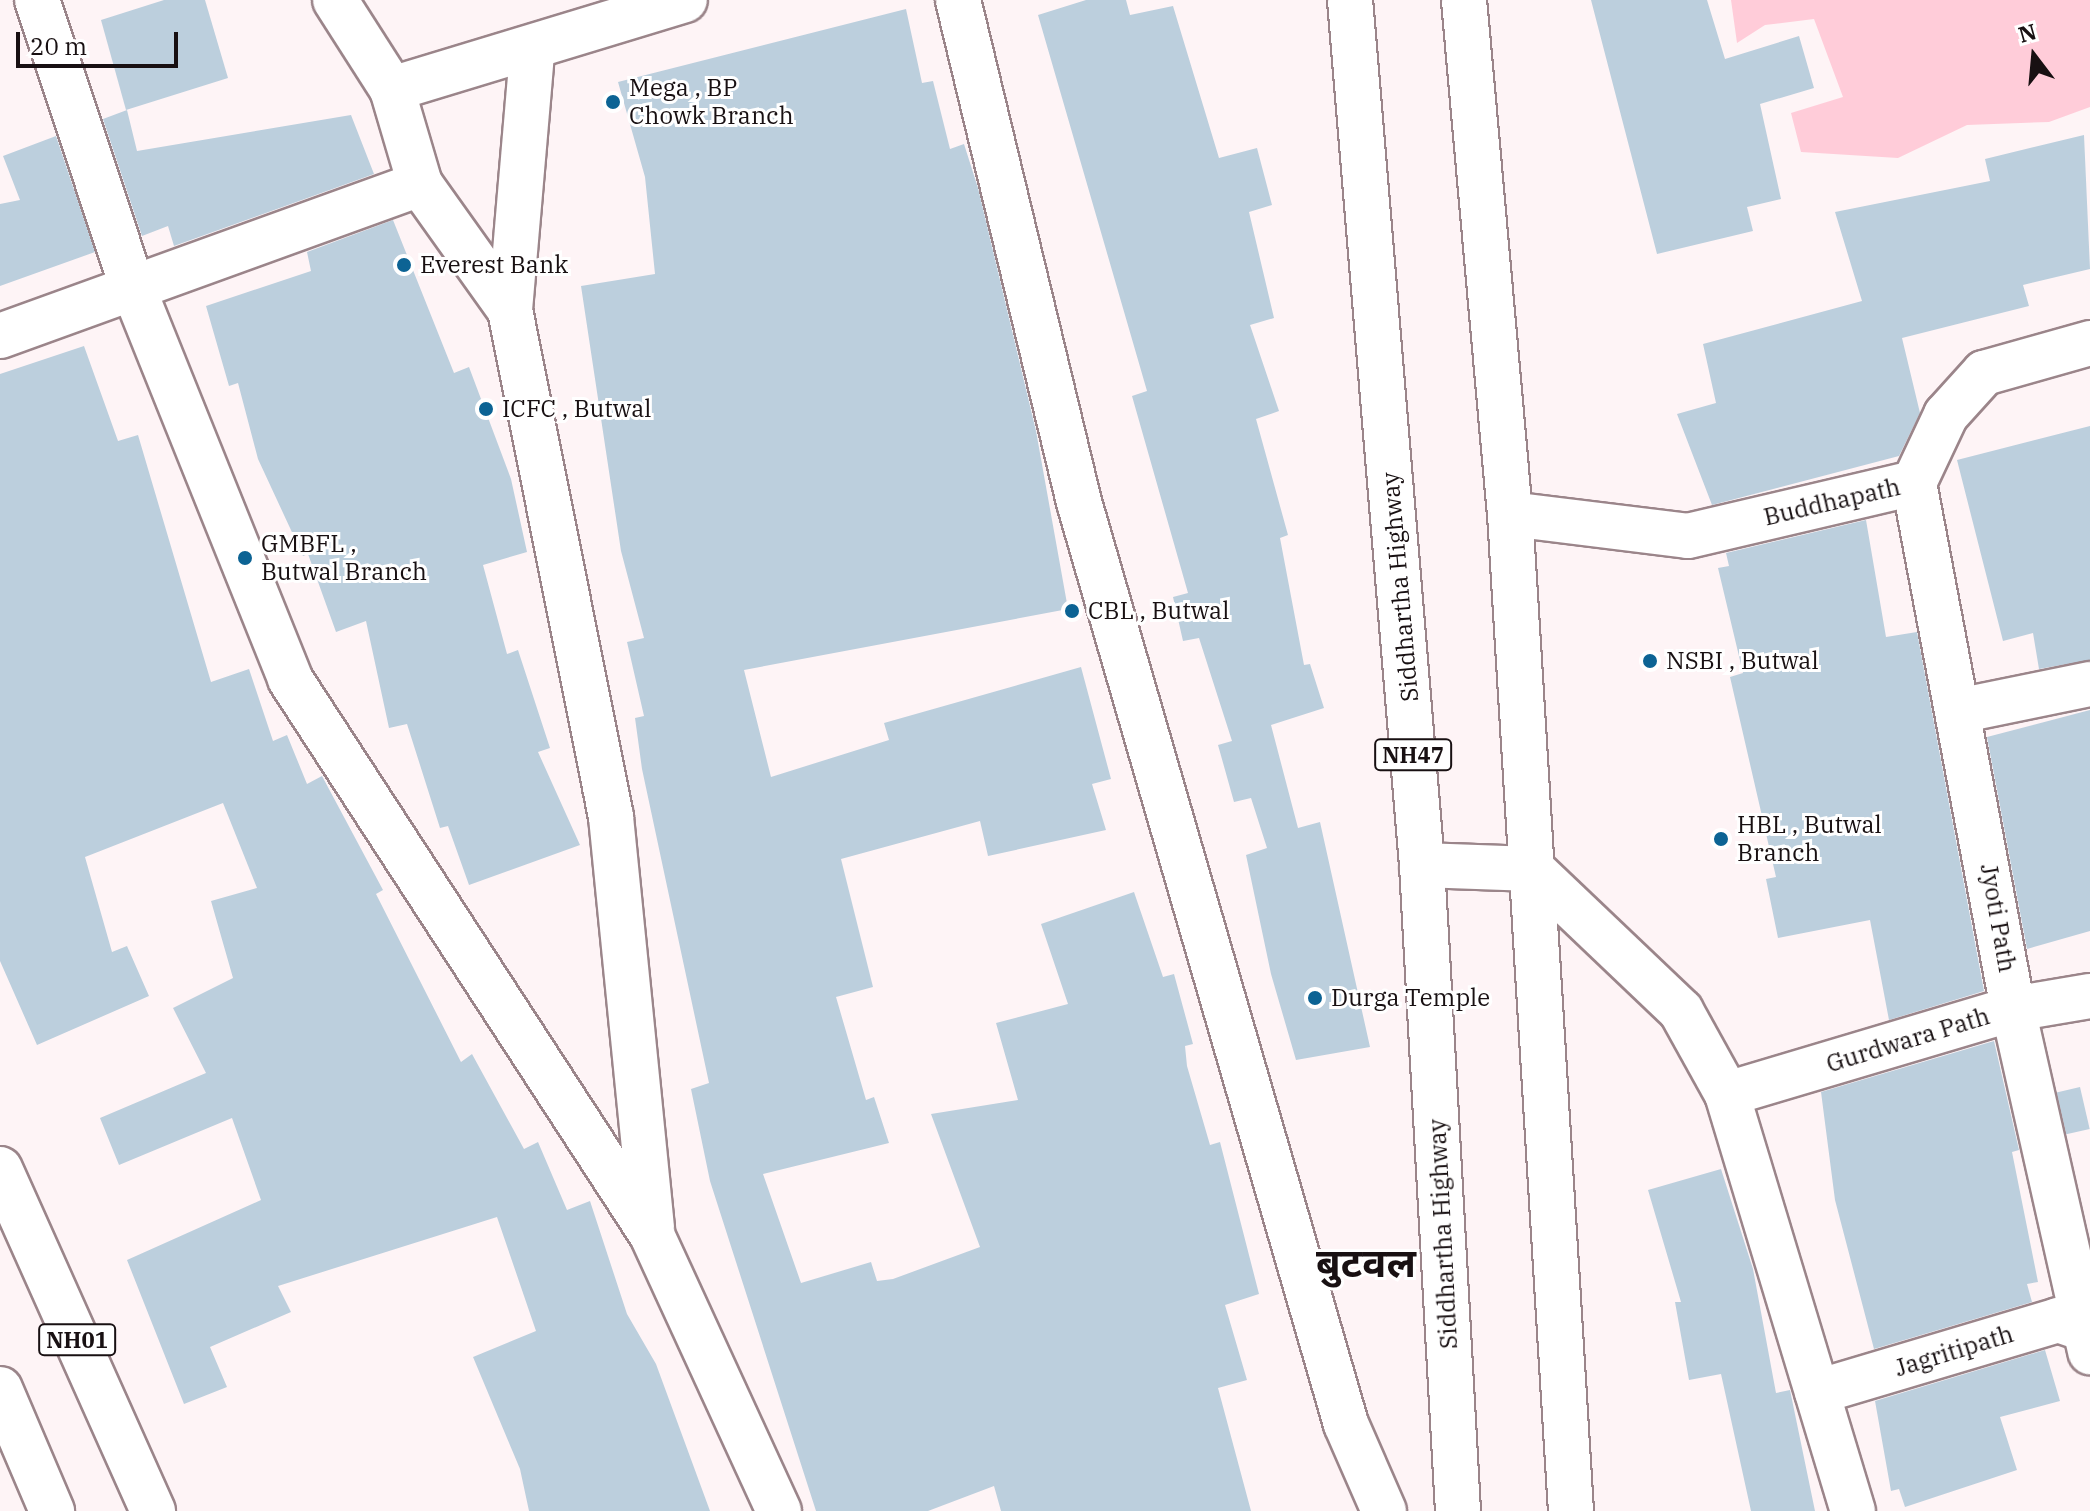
<!DOCTYPE html>
<html>
<head>
<meta charset="utf-8">
<style>
	body { margin:0 }
	#map { position:relative; width:2090px; height:1511px; overflow:hidden; background:#fef4f6; font-family:"IBM Plex Serif","Noto Sans Devanagari",serif }
	div>[style] { position:absolute }
	.green>* { inset:0; background:#ffccd9 }
	.building>* { inset:0; background:#bccfdd; transform-origin:0 0 }
	.roads { filter:drop-shadow(2px 0 #9b858a) drop-shadow(-2px 0 #9b858a) drop-shadow(0 2px #9b858a) drop-shadow(0 -2px #9b858a) }
	.minor>* { height:44px; margin:-22px; padding:0 22px; transform-origin:22px; border-radius:22px; background:#fff }
	.highway>* { height:44px; margin:-22px; padding:0 22px; transform-origin:22px; border-radius:22px; background:#fff }
	.dots>* { width:22px; height:22px; translate:-50% -50%; box-sizing:border-box; border:4px solid #fff; border-radius:50% }
	span { translate:-50% -50%; white-space:nowrap; text-align:center; line-height:1.15; -webkit-text-stroke:6px #fff; paint-order:stroke }
	.shield-label span { padding:2px 6px; background:#fff; border:2px solid; border-radius:6px; -webkit-text-stroke-width:0 }
	.shield-label { font-size:22px; color:#181012; font-weight:700 }
	.poi-label { font-size:24px; color:#181012 }
	.left { translate:0 -50%; text-align:left }
	.street-label { font-size:24px; color:#181012 }
	.town-label { font-size:40px; color:#181012; font-weight:700 }
	.north { position:absolute; left:1994px; top:16px; width:80px; height:80px; -webkit-text-stroke:6px #fff; paint-order:stroke; rotate:344deg; font-size:22px; font-weight:700; line-height:32px; text-align:center; color:#181012 }
	.north::after { content:''; display:block; margin:auto; width:28px; height:36px; background:#181012; clip-path:polygon(50% 0,100% 100%,50% 72%,0 100%) }
	.scale { position:absolute; left:16px; top:32px; width:162px; height:36px; box-sizing:border-box; border:4px solid #181012; border-top:0; padding-left:10px; font-size:24px; line-height:28px; white-space:nowrap; color:#181012; -webkit-text-stroke:6px #fff; paint-order:stroke }
</style>
</head>
<body>
<div id="map">
	<div class="green">
		<i style="clip-path:polygon(1731px 0,2090px 0,2090px 107px,2049px 122px,1967px 125px,1898px 158px,1801px 152px,1791px 113px,1843px 97px,1814px 19px,1765px 25px,1737px 43px)"></i>
	</div>
	<div class="building">
		<i style="clip-path:polygon(164px 0,205px 0,228px 78px,126px 110px,101px 20px)"></i>
		<i style="clip-path:polygon(1086px 0,1126px 0,1130px 15px,1173px 6px,1219px 158px,1257px 148px,1272px 205px,1249px 212px,1274px 318px,1250px 325px,1279px 411px,1256px 419px,1288px 535px,1280px 538px,1304px 665px,1310px 664px,1324px 708px,1271px 725px,1298px 828px,1320px 822px,1370px 1047px,1296px 1060px,1271px 974px,1246px 855px,1267px 848px,1251px 798px,1234px 802px,1218px 745px,1232px 741px,1199px 638px,1183px 641px,1173px 597px,1188px 593px,1132px 396px,1147px 391px,1038px 15px)"></i>
		<i style="clip-path:polygon(1591px 0,1707px 0,1725px 59px,1799px 36px,1814px 88px,1760px 104px,1781px 199px,1747px 207px,1753px 231px,1657px 254px)"></i>
		<i style="clip-path:polygon(906px 9px,922px 83px,933px 81px,950px 149px,964px 144px,978px 188px,1036px 431px,1068px 609px,744px 670px,771px 777px,889px 740px,884px 723px,1081px 667px,1111px 779px,1092px 784px,1106px 830px,988px 856px,980px 821px,841px 859px,873px 987px,836px 997px,866px 1100px,874px 1097px,889px 1143px,763px 1174px,801px 1283px,871px 1262px,877px 1281px,893px 1279px,980px 1247px,931px 1114px,1018px 1100px,996px 1023px,1068px 1004px,1041px 924px,1134px 892px,1163px 977px,1174px 974px,1193px 1044px,1185px 1046px,1187px 1066px,1210px 1145px,1220px 1142px,1259px 1294px,1225px 1305px,1247px 1380px,1218px 1388px,1251px 1511px,1001px 1511px,994px 1486px,928px 1511px,816px 1511px,710px 1181px,691px 1089px,709px 1083px,642px 769px,635px 718px,644px 716px,627px 642px,644px 638px,621px 551px,581px 286px,655px 274px,645px 177px,618px 82px)"></i>
		<i style="clip-path:polygon(127px 110px,137px 151px,351px 115px,374px 174px,174px 246px,168px 226px,142px 236px,103px 119px)"></i>
		<i style="clip-path:polygon(2084px 135px,2090px 269px,2023px 285px,2029px 306px,1902px 338px,1920px 413px,1899px 456px,1712px 505px,1677px 414px,1716px 403px,1703px 344px,1862px 301px,1835px 212px,1990px 181px,1985px 159px)"></i>
		<i style="clip-path:polygon(56px 136px,95px 252px,0 286px,0 204px,20px 200px,3px 156px)"></i>
		<i style="clip-path:polygon(393px 220px,454px 373px,469px 367px,511px 479px,527px 552px,483px 565px,507px 654px,518px 650px,550px 748px,538px 752px,580px 845px,469px 885px,448px 826px,440px 828px,407px 724px,389px 728px,366px 621px,336px 632px,308px 554px,303px 556px,258px 459px,238px 383px,229px 386px,206px 306px,311px 271px,307px 252px)"></i>
		<i style="clip-path:polygon(84px 346px,118px 441px,138px 435px,211px 682px,249px 669px,273px 741px,287px 735px,307px 784px,322px 776px,383px 890px,376px 894px,461px 1062px,472px 1054px,524px 1149px,538px 1142px,567px 1210px,590px 1201px,627px 1314px,656px 1364px,710px 1511px,529px 1511px,520px 1469px,473px 1357px,536px 1331px,497px 1217px,278px 1286px,291px 1312px,210px 1347px,227px 1387px,184px 1404px,127px 1260px,261px 1200px,232px 1118px,119px 1165px,100px 1118px,206px 1073px,173px 1008px,233px 978px,211px 901px,257px 888px,223px 803px,85px 857px,112px 952px,127px 946px,149px 996px,37px 1045px,0 961px,0 374px)"></i>
		<i style="clip-path:polygon(2090px 426px,2090px 660px,2039px 669px,2033px 633px,2003px 641px,1957px 460px)"></i>
		<i style="clip-path:polygon(1866px 520px,1886px 637px,1917px 632px,1984px 991px,1889px 1020px,1870px 920px,1778px 938px,1766px 879px,1776px 877px,1730px 677px,1743px 673px,1718px 568px,1729px 566px,1726px 553px)"></i>
		<i style="clip-path:polygon(2090px 710px,2090px 931px,2027px 949px,1987px 737px)"></i>
		<i style="clip-path:polygon(1994px 1041px,2019px 1150px,2012px 1152px,2038px 1282px,2027px 1284px,2032px 1302px,1874px 1349px,1835px 1200px,1821px 1092px)"></i>
		<i style="left:2080px;top:1087px;width:43px;height:24px;rotate:77deg"></i>
		<i style="clip-path:polygon(1721px 1169px,1753px 1269px,1776px 1393px,1790px 1390px,1815px 1511px,1751px 1511px,1721px 1374px,1689px 1380px,1675px 1302px,1681px 1302px,1648px 1190px)"></i>
		<i style="clip-path:polygon(2045px 1350px,2060px 1401px,2000px 1417px,2017px 1470px,1905px 1507px,1899px 1489px,1891px 1491px,1875px 1401px)"></i>
	</div>
	<div class="roads">
		<div class="minor">
			<i style="left:37px;top:0;width:300px;rotate:71.6deg"></i>
			<i style="left:132px;top:285px;width:424px;rotate:68.1deg"></i>
			<i style="left:290px;top:679px;width:663px;rotate:56.93deg"></i>
			<i style="left:652px;top:1235px;width:304px;rotate:65.3deg"></i>
			<i style="left:335px;top:0;width:106px;rotate:57.4deg"></i>
			<i style="left:958px;top:0;width:516px;rotate:76.45deg"></i>
			<i style="left:1079px;top:502px;width:960px;rotate:73.85deg"></i>
			<i style="left:1346px;top:1424px;width:95px;rotate:66.4deg"></i>
			<i style="left:420px;top:184px;width:155px;rotate:54.5deg"></i>
			<i style="left:510px;top:310px;width:517px;rotate:78.73deg"></i>
			<i style="left:611px;top:817px;width:413px;rotate:84.3deg"></i>
			<i style="left:510px;top:310px;width:260px;rotate:-85.1deg"></i>
			<i style="left:0;top:336px;width:447px;rotate:-19.9deg"></i>
			<i style="left:420px;top:184px;width:99px;rotate:-106.4deg"></i>
			<i style="left:392px;top:89px;width:306px;rotate:-16.9deg"></i>
			<i style="left:1914px;top:483px;width:535px;rotate:79.34deg"></i>
			<i style="left:2013px;top:1009px;width:352px;rotate:77.3deg"></i>
			<i style="left:1510px;top:514px;width:179px;rotate:7deg"></i>
			<i style="left:1688px;top:536px;width:232px;rotate:-13.2deg"></i>
			<i style="left:1914px;top:483px;width:75px;rotate:-64.8deg"></i>
			<i style="left:1946px;top:415px;width:57px;rotate:-47.9deg"></i>
			<i style="left:1984px;top:373px;width:110px;rotate:-15.8deg"></i>
			<i style="left:1963px;top:710px;width:130px;rotate:-11.6deg"></i>
			<i style="left:1532px;top:869px;width:206px;rotate:43.6deg"></i>
			<i style="left:1681px;top:1011px;width:95px;rotate:61deg"></i>
			<i style="left:1727px;top:1094px;width:436px;rotate:73.2deg"></i>
			<i style="left:1727px;top:1094px;width:298px;rotate:-16.6deg"></i>
			<i style="left:2013px;top:1009px;width:78px;rotate:-9.6deg"></i>
			<i style="left:1817px;top:1392px;width:252px;rotate:-16.6deg"></i>
			<i style="left:2058px;top:1320px;width:34px;rotate:19deg"></i>
		</div>
		<div class="highway">
			<i style="left:1350px;top:0;width:868px;rotate:85.24deg"></i>
			<i style="left:1422px;top:865px;width:647px;rotate:86.81deg"></i>
			<i style="left:1464px;top:0;width:516px;rotate:84.89deg"></i>
			<i style="left:1510px;top:514px;width:999px;rotate:86.5deg"></i>
			<i style="left:1422px;top:865px;width:110px;rotate:2.1deg"></i>
			<i style="left:0;top:1169px;width:375px;rotate:65.9deg"></i>
			<i style="left:0;top:1389px;width:133px;rotate:66.9deg"></i>
		</div>
	</div>
	<div class="dots">
		<i style="left:613px;top:102px;background:#0c6394"></i>
		<i style="left:404px;top:265px;background:#0c6394"></i>
		<i style="left:486px;top:409px;background:#0c6394"></i>
		<i style="left:245px;top:558px;background:#0c6394"></i>
		<i style="left:1072px;top:611px;background:#0c6394"></i>
		<i style="left:1650px;top:661px;background:#0c6394"></i>
		<i style="left:1721px;top:839px;background:#0c6394"></i>
		<i style="left:1315px;top:998px;background:#0c6394"></i>
	</div>
	<div class="shield-label">
		<span style="left:1413px;top:755px">NH47</span>
		<span style="left:77px;top:1340px">NH01</span>
	</div>
	<div class="poi-label">
		<span class="left" style="left:629px;top:102px">Mega , BP<br>Chowk Branch</span>
		<span class="left" style="left:420px;top:265px">Everest Bank</span>
		<span class="left" style="left:502px;top:409px">ICFC , Butwal</span>
		<span class="left" style="left:261px;top:558px">GMBFL ,<br>Butwal Branch</span>
		<span class="left" style="left:1088px;top:611px">CBL , Butwal</span>
		<span class="left" style="left:1666px;top:661px">NSBI , Butwal</span>
		<span class="left" style="left:1737px;top:839px">HBL , Butwal<br>Branch</span>
		<span class="left" style="left:1331px;top:998px">Durga Temple</span>
	</div>
	<div class="street-label">
		<span style="left:1832px;top:502px;rotate:-13deg">Buddhapath</span>
		<span style="left:1400px;top:587px;rotate:-95deg">Siddhartha Highway</span>
		<span style="left:1998px;top:918px;rotate:80deg">Jyoti Path</span>
		<span style="left:1908px;top:1040px;rotate:-17deg">Gurdwara Path</span>
		<span style="left:1443px;top:1234px;rotate:-93deg">Siddhartha Highway</span>
		<span style="left:1954px;top:1351px;rotate:-17deg">Jagritipath</span>
	</div>
	<div class="town-label">
		<span style="left:1366px;top:1262px">बुटवल</span>
	</div>
	<div class="north">N</div>
	<div class="scale">20 m</div>
</div>
</body>
</html>
